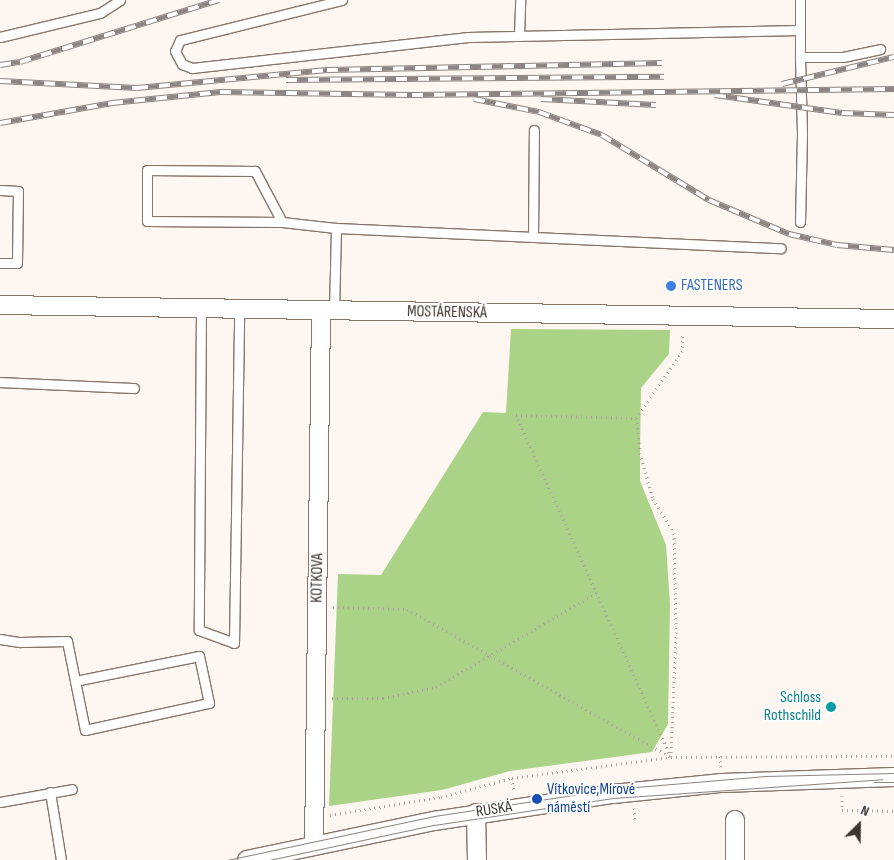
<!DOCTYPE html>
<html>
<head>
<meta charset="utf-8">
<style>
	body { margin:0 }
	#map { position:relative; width:894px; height:860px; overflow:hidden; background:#fdf6f1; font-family:"Sofia Sans Condensed",sans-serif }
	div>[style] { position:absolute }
	.green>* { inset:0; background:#abd387 }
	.path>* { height:3px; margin-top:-1.5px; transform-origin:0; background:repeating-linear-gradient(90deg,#aaa39e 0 1px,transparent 0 5px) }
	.roads { filter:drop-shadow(1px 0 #86776d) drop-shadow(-1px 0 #86776d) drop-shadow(0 1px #86776d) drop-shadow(0 -1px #86776d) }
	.service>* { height:9px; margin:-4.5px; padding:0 4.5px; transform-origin:4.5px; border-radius:4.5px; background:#fff }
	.minor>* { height:18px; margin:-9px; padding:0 9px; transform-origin:9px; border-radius:9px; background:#fff }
	.tram>* { height:1px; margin:-0.5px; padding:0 0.5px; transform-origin:0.5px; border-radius:0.5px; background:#8c8581 }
	.rail>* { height:5.5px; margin-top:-2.75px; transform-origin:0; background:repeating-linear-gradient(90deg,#fff 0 11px,#8c8581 0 22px); box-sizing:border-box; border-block:1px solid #8c8581 }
	.dots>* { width:14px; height:14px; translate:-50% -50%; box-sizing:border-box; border:2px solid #fff; border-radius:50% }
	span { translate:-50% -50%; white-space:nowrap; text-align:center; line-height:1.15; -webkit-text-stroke:4px #fff; paint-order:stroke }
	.shop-label { font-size:16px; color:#366cbe }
	.left { translate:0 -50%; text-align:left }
	.street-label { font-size:16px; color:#3b3430 }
	.culture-label { font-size:16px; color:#0d838f }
	.right { translate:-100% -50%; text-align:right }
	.transit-label { font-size:16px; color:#164399 }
	.north { position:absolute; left:834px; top:800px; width:50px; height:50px; -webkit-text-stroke:4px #fff; paint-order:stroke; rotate:23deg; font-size:14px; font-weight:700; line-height:20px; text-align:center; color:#3b3430 }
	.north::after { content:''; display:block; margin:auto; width:18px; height:22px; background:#3b3430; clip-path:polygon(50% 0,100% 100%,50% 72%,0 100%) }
</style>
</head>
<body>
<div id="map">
	<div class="green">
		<i style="clip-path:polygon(511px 329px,670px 330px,669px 354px,641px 388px,640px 453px,640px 481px,666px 545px,670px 604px,668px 724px,652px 752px,510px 771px,442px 790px,329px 806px,338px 574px,381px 575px,483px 412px,506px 413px)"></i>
	</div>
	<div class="path">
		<i style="left:636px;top:418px;width:35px;rotate:83deg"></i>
		<i style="left:640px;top:453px;width:48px;rotate:74.2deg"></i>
		<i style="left:653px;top:499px;width:40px;rotate:58deg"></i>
		<i style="left:674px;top:533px;width:99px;rotate:88.8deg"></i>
		<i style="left:676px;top:632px;width:124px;rotate:92.3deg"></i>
		<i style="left:333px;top:607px;width:74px;rotate:1.5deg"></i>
		<i style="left:407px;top:609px;width:303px;rotate:29.3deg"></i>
		<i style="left:671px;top:757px;width:375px;rotate:-114.4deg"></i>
		<i style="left:516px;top:415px;width:120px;rotate:1.4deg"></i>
		<i style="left:636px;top:418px;width:80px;rotate:-55.1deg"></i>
		<i style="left:682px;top:352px;width:19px;rotate:-87deg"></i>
		<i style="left:332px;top:698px;width:51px"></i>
		<i style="left:383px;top:698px;width:54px;rotate:-11.7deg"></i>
		<i style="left:436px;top:687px;width:186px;rotate:-30.3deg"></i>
		<i style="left:720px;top:756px;width:12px;rotate:85deg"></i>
		<i style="left:512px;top:778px;width:14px;rotate:82deg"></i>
		<i style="left:842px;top:796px;width:14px;rotate:90deg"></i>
		<i style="left:842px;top:810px;width:52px;rotate:1.1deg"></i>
		<i style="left:634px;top:808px;width:14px;rotate:86deg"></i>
		<i style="left:330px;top:815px;width:112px;rotate:-9.2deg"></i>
		<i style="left:441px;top:797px;width:73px;rotate:-15deg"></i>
		<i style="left:512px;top:778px;width:160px;rotate:-7.5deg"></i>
		<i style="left:671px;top:757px;width:223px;rotate:-0.3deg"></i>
	</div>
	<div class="roads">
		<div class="service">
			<i style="left:342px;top:0;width:167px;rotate:166.1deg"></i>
			<i style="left:180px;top:40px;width:12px;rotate:114deg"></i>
			<i style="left:175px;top:51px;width:15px;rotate:62deg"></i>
			<i style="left:182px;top:64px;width:11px;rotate:22deg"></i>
			<i style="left:192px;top:68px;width:278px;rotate:-6.4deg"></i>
			<i style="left:468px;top:37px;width:332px;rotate:-1.2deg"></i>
			<i style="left:800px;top:0;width:57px;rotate:90deg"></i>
			<i style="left:800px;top:57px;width:43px"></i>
			<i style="left:843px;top:57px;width:38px;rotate:-12deg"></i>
			<i style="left:519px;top:36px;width:36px;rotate:-88deg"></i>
			<i style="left:0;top:37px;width:103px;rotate:-13.5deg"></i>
			<i style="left:100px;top:13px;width:24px;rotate:-33deg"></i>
			<i style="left:800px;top:57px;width:77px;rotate:88.5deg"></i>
			<i style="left:802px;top:134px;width:88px;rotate:91.3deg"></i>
			<i style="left:0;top:190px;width:18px;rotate:3deg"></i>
			<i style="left:18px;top:191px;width:72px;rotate:90.8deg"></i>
			<i style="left:17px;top:263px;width:17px;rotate:180deg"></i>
			<i style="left:282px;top:222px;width:58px;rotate:-117.9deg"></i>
			<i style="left:255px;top:171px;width:108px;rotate:-179.5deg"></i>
			<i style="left:147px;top:170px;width:51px;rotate:90deg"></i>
			<i style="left:147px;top:221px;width:135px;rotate:0.4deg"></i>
			<i style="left:282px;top:222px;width:54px;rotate:6.3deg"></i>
			<i style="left:533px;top:237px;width:107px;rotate:-89.5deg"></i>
			<i style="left:201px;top:309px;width:321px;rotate:90.4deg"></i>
			<i style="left:199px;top:630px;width:37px;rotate:20deg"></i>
			<i style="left:234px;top:643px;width:334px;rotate:-89.1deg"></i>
			<i style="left:334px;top:311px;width:83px;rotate:-88.6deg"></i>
			<i style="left:336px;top:228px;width:445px;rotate:2.6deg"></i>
			<i style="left:0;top:382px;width:134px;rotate:2.6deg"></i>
			<i style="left:0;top:639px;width:20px;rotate:9deg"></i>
			<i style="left:20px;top:642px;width:47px;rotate:-1.2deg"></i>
			<i style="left:67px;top:641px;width:41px;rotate:78.7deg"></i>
			<i style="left:75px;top:681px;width:50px;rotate:78.5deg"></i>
			<i style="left:85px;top:730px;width:127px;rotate:-12.3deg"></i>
			<i style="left:209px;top:703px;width:48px;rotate:-102deg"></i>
			<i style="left:199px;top:656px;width:126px;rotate:168.6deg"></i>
			<i style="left:50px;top:792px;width:69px;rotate:80.8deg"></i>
			<i style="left:0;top:802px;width:73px;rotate:-10.2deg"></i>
		</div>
		<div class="minor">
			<i style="left:0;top:305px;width:894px;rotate:0.9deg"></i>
			<i style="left:476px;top:813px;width:47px;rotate:88.8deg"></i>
			<i style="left:314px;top:846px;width:536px;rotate:-89.25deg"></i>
			<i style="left:247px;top:860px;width:191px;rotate:-11.8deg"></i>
			<i style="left:434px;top:821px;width:181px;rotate:-8.6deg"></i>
			<i style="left:613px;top:794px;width:110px;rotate:-5.8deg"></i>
			<i style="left:722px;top:783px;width:172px;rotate:-2deg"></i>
			<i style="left:735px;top:860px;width:40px;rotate:-90deg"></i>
		</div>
	</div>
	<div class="tram">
		<i style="left:874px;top:782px;width:20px"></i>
		<i style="left:227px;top:860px;width:212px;rotate:-12deg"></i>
		<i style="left:434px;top:816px;width:181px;rotate:-8.6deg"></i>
		<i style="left:613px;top:789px;width:153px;rotate:-4.9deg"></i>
		<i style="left:765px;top:776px;width:129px;rotate:-1.3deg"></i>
		<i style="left:269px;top:860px;width:169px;rotate:-12deg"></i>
		<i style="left:434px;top:825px;width:181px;rotate:-8.6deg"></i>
		<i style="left:613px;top:798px;width:270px;rotate:-4deg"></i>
	</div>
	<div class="rail">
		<i style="left:0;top:65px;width:20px;rotate:-9deg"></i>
		<i style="left:20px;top:62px;width:208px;rotate:-17.3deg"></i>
		<i style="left:286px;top:80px;width:378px;rotate:-0.5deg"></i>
		<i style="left:0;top:81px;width:137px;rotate:2.9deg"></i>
		<i style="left:137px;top:88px;width:191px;rotate:-5.4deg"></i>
		<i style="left:327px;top:70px;width:335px;rotate:-1.2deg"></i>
		<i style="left:782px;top:84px;width:115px;rotate:-13.6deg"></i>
		<i style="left:715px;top:95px;width:128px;rotate:8.1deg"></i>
		<i style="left:842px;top:113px;width:52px;rotate:2.2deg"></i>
		<i style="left:474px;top:99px;width:66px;rotate:11.3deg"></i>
		<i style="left:539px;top:112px;width:67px;rotate:20.1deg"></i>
		<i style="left:602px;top:135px;width:125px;rotate:31.3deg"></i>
		<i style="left:709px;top:200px;width:87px;rotate:23deg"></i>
		<i style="left:789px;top:234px;width:49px;rotate:12.9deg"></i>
		<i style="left:837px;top:245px;width:57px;rotate:5deg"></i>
		<i style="left:541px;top:99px;width:115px;rotate:3deg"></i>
		<i style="left:0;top:123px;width:114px;rotate:-10.1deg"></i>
		<i style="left:112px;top:103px;width:109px;rotate:-5.8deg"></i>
		<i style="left:220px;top:92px;width:192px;rotate:0.9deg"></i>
		<i style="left:412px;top:95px;width:482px;rotate:-0.7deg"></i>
	</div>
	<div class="dots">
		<i style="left:671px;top:286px;background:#3f7fe0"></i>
		<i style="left:831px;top:707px;background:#0f9aa8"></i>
		<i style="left:537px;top:799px;background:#1a4fb4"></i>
	</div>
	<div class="shop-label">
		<span class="left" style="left:681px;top:286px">FASTENERS</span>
	</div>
	<div class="street-label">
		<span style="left:447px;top:313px;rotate:1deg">MOSTÁRENSKÁ</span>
		<span style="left:318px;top:578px;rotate:-89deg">KOTKOVA</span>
		<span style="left:494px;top:810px;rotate:-9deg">RUSKÁ</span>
	</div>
	<div class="culture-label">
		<span class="right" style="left:821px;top:707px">Schloss<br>Rothschild</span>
	</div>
	<div class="transit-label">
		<span class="left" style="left:547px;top:799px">Vítkovice,Mírové<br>náměstí</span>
	</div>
	<div class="north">N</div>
</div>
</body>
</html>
